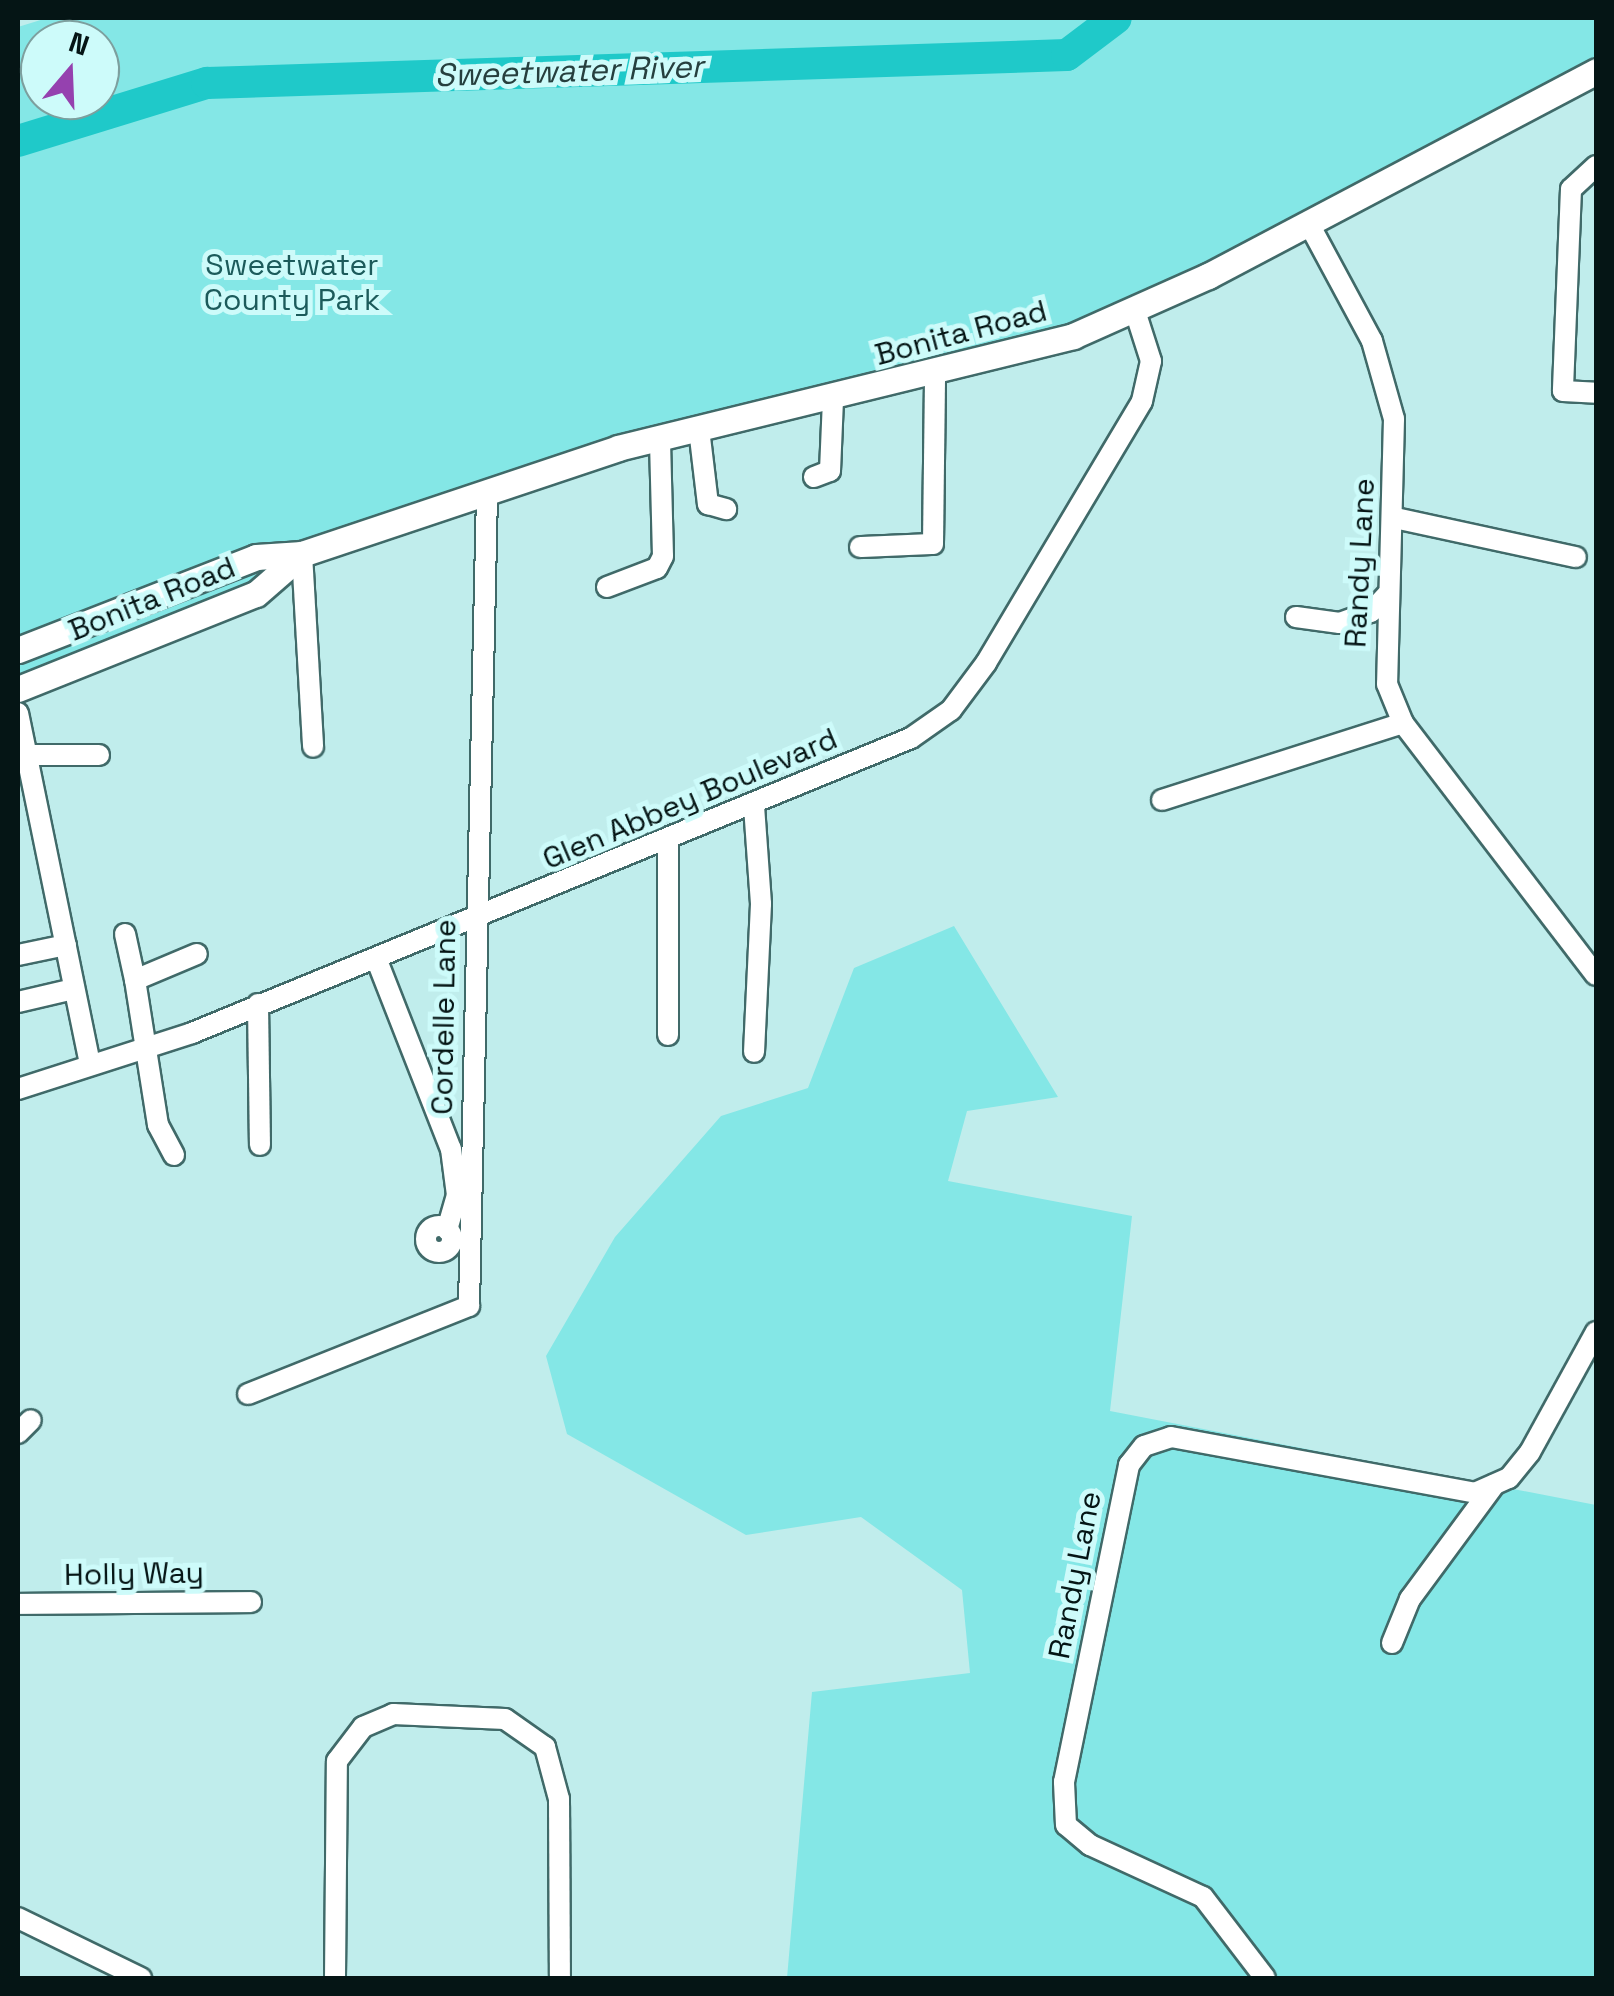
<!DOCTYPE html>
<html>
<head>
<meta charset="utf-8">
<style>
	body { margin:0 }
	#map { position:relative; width:1614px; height:1996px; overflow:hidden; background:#c0edec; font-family:"Space Grotesk",sans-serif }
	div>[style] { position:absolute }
	.green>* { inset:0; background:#84e7e6 }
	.river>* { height:32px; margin:-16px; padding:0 16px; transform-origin:16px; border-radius:16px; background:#1fc9c9 }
	.roads { filter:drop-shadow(2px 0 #406a69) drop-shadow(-2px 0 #406a69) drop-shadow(0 2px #406a69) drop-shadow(0 -2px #406a69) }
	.minor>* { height:20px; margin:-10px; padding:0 10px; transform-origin:10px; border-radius:10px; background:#fff }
	.minor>.ring { margin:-10px; padding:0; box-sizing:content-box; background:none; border:20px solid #fff; border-radius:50% }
	.major>* { height:25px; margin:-12.5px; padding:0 12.5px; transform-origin:12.5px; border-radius:12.5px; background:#fff }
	span { translate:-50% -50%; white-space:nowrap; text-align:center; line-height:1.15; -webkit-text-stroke:10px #cdfbfa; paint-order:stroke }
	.park-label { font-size:30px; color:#1c5b5b }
	.street-label { font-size:30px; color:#051515 }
	.water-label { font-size:32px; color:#263f3e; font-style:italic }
	.frame { position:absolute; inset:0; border:20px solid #051515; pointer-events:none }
	.north { position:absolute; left:20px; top:20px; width:100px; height:100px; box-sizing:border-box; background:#cdfbfa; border:2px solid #7d9f9e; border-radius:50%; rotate:19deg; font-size:28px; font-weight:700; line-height:40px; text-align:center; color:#051515 }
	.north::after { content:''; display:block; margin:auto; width:35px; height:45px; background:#9541af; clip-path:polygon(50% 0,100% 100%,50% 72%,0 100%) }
</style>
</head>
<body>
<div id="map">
	<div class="green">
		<i style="clip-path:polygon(evenodd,47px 18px,1596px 18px,1596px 71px,1135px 311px,699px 429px,281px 570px,18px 677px,18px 27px,47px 18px,40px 40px,100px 40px,100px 100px,40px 100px,40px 40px)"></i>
		<i style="clip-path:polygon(954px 926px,1058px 1097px,967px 1111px,948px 1181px,1132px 1216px,1110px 1411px,1596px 1505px,1596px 1978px,787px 1978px,812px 1692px,970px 1673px,962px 1590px,861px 1517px,746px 1535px,567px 1434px,546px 1356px,615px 1237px,721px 1116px,808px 1088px,854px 968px)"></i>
	</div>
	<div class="river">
		<i style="left:18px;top:141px;width:198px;rotate:-17.1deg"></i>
		<i style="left:207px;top:83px;width:860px;rotate:-1.86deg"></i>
		<i style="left:1067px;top:55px;width:61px;rotate:-37.1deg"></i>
	</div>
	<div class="roads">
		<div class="minor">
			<i style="left:1596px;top:166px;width:34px;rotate:137deg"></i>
			<i style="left:1571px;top:189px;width:202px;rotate:92.3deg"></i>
			<i style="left:1563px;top:391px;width:33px;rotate:3deg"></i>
			<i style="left:1309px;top:224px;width:133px;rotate:61.7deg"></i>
			<i style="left:1372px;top:341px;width:81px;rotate:74.2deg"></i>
			<i style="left:1394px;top:419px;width:265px;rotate:91.5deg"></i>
			<i style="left:1387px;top:684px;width:42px;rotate:67.7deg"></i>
			<i style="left:1403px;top:723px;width:317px;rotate:52.6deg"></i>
			<i style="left:699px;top:429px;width:76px;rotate:83.2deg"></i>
			<i style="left:708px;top:504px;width:19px;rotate:16deg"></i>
			<i style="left:814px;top:477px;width:17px;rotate:-21deg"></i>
			<i style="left:830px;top:471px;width:72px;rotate:-87.6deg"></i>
			<i style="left:1395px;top:518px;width:185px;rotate:12.2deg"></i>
			<i style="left:860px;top:547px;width:73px;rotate:-2.4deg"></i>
			<i style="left:933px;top:544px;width:167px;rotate:-89.3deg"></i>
			<i style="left:302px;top:554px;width:193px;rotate:86.7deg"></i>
			<i style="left:607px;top:587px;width:53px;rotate:-20.8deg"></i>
			<i style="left:657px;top:568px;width:13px;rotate:-63deg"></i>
			<i style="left:663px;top:556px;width:118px;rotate:-91.5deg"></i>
			<i style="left:1296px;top:617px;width:44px;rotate:7.8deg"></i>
			<i style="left:1340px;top:623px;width:33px;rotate:-20deg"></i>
			<i style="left:1371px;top:612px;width:23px;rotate:-47deg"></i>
			<i style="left:18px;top:713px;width:359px;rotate:78.4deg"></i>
			<i style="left:26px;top:755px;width:73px"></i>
			<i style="left:1162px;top:800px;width:253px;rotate:-17.7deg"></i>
			<i style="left:754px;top:806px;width:98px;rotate:85.9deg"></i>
			<i style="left:761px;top:904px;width:148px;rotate:92.7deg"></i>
			<i style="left:668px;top:844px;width:191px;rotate:90deg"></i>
			<i style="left:125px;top:934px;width:47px;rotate:77.7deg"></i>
			<i style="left:18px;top:955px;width:49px;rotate:-11.8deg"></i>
			<i style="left:376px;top:958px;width:205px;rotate:68.6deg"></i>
			<i style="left:451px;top:1149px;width:46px;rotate:82.6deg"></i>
			<i style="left:457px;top:1195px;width:36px;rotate:106deg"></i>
			<i style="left:18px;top:1002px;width:57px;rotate:-13.1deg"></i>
			<i style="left:258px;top:1004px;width:141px;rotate:89.2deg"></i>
			<i style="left:18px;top:1089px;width:183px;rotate:-17.8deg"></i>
			<i style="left:192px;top:1033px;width:777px;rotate:-22.31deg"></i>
			<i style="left:911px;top:738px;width:49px;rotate:-35deg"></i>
			<i style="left:951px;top:710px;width:59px;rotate:-53.3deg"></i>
			<i style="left:986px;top:663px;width:305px;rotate:-59.2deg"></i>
			<i style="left:1142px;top:401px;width:41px;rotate:-77.3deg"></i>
			<i style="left:1151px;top:361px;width:52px;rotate:-107.7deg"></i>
			<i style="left:174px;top:1155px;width:34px;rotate:-118deg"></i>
			<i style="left:158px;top:1125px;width:147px;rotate:-99deg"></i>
			<i style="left:135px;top:980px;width:67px;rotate:-22.8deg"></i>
			<i class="ring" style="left:426px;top:1226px;width:6px;height:6px"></i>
			<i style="left:248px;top:1394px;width:238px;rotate:-21.7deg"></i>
			<i style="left:469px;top:1306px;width:814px;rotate:-88.73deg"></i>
			<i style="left:18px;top:1433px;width:18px;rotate:-45deg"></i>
			<i style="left:18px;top:1604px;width:233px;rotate:-0.5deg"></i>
			<i style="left:1392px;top:1643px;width:48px;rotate:-67.8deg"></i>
			<i style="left:1410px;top:1599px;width:142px;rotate:-53.6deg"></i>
			<i style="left:18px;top:1918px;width:137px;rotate:26deg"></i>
			<i style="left:335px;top:1978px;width:217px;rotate:-89.5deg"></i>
			<i style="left:337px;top:1761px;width:43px;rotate:-52.6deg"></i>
			<i style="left:363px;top:1727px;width:33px;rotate:-23deg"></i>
			<i style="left:393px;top:1714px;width:112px;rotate:2.6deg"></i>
			<i style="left:505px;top:1719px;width:49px;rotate:35deg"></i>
			<i style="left:545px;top:1747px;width:54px;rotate:74.9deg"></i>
			<i style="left:559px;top:1799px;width:179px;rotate:89.7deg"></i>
			<i style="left:1265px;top:1978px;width:102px;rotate:-127.4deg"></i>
			<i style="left:1203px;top:1897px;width:124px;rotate:-155.3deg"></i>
			<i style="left:1090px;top:1845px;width:31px;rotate:-140deg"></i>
			<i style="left:1066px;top:1825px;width:43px;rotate:-92.7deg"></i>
			<i style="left:1064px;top:1782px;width:324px;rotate:-78.4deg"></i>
			<i style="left:1129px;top:1465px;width:24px;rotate:-52deg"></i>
			<i style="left:1144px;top:1446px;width:28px;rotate:-18deg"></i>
			<i style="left:1171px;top:1437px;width:309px;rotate:10.4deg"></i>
			<i style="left:1475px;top:1493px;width:37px;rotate:-24deg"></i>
			<i style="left:1509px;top:1478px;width:33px;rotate:-51deg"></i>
			<i style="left:1530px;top:1452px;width:137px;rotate:-61.2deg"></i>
		</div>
		<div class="major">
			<i style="left:18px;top:650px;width:256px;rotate:-21.3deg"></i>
			<i style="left:256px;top:557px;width:46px;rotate:-3.7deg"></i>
			<i style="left:302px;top:554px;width:333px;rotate:-18.5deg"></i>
			<i style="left:618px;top:448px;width:469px;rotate:-13.8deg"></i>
			<i style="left:1073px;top:336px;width:148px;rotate:-24deg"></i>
			<i style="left:1208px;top:276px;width:439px;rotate:-27.8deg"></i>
			<i style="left:18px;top:689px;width:256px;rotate:-21.8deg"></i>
			<i style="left:256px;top:594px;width:61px;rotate:-41deg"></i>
		</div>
	</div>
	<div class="park-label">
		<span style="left:292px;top:282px">Sweetwater<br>County Park</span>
	</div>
	<div class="street-label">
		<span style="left:961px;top:333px;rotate:-15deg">Bonita Road</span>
		<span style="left:1360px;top:563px;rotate:-87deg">Randy Lane</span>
		<span style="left:152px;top:599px;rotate:-22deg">Bonita Road</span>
		<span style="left:690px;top:799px;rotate:-23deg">Glen Abbey Boulevard</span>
		<span style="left:444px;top:1017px;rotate:-89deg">Cordelle Lane</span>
		<span style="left:134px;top:1574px;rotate:-1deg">Holly Way</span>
		<span style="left:1075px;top:1575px;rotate:-79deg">Randy Lane</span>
	</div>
	<div class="water-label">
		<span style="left:569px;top:71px;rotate:-2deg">Sweetwater River</span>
	</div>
	<div class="frame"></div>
	<div class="north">N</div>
</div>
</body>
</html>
